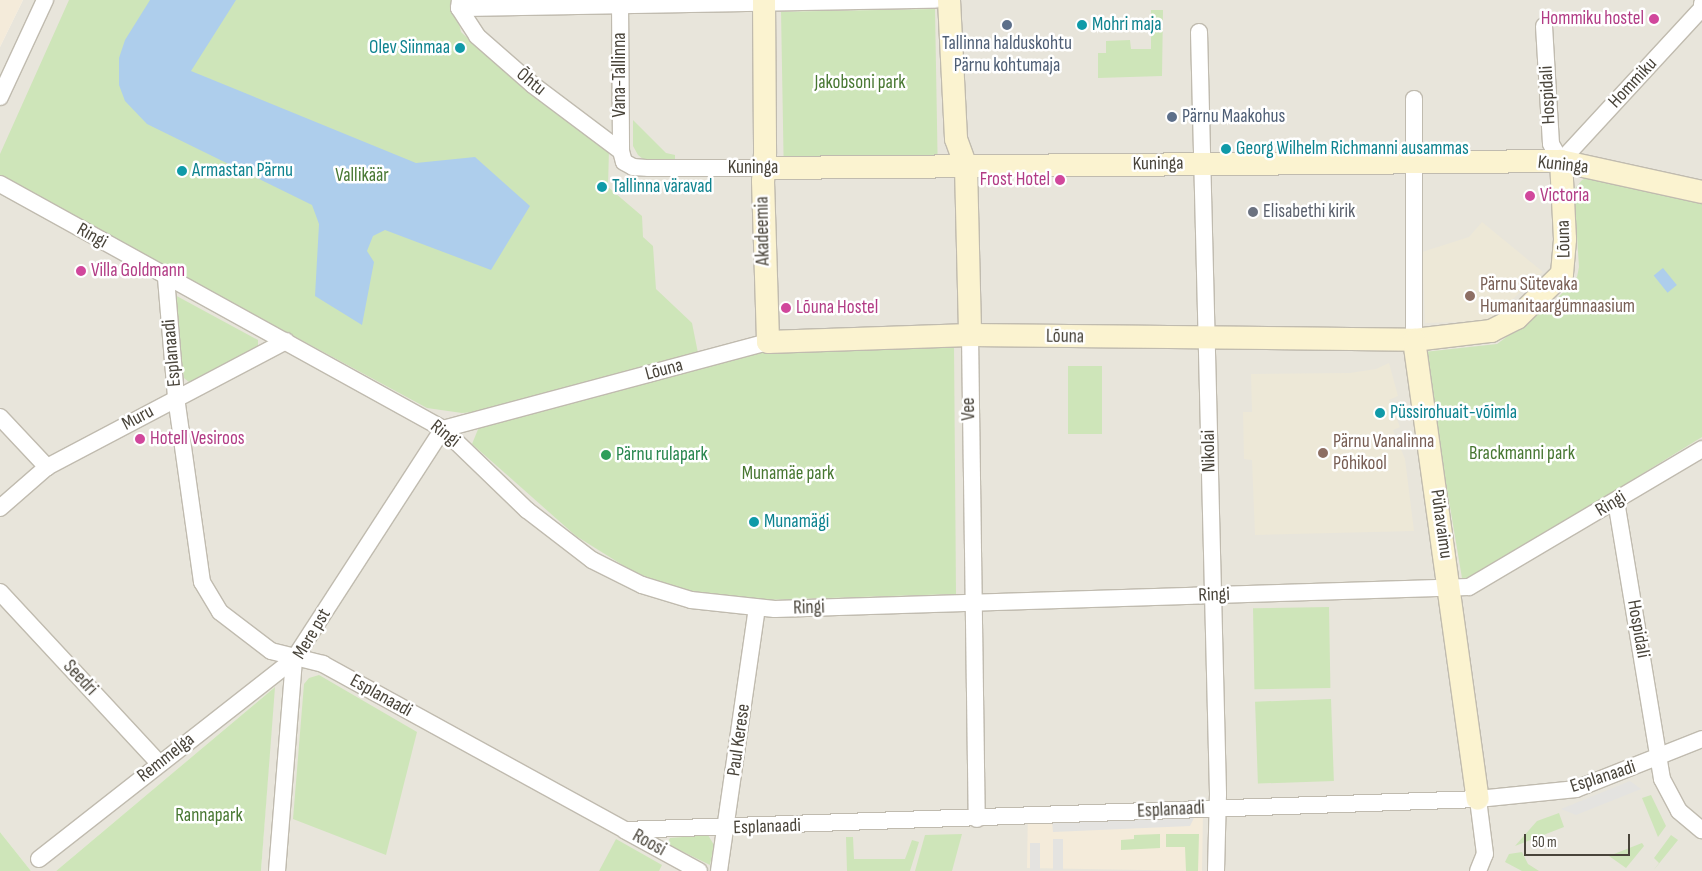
<!DOCTYPE html>
<html>
<head>
<meta charset="utf-8">
<style>
	body { margin:0 }
	#map { position:relative; width:1702px; height:871px; overflow:hidden; background:#f5f3ec; font-family:"Sofia Sans Condensed",sans-serif }
	div>[style] { position:absolute }
	.residential>* { inset:0; background:#e8e5db }
	.commercial>* { inset:0; background:#f4ebda; transform-origin:0 0 }
	.education>* { inset:0; background:#ede8d7 }
	.green>* { inset:0; background:#cee5b9; transform-origin:0 0 }
	.parking>* { inset:0; background:#e4e3e0; transform-origin:0 0 }
	.water>* { inset:0; background:#aeceec; transform-origin:0 0 }
	.roads { filter:drop-shadow(1px 0 #c0bbaf) drop-shadow(-1px 0 #c0bbaf) drop-shadow(0 1px #c0bbaf) drop-shadow(0 -1px #c0bbaf) }
	.street>* { height:16px; margin:-8px; padding:0 8px; transform-origin:8px; border-radius:8px; background:#fff }
	.secondary>* { height:22px; margin:-11px; padding:0 11px; transform-origin:11px; border-radius:11px; background:#fbf3d0 }
	.dots>* { width:14px; height:14px; translate:-50% -50%; box-sizing:border-box; border:2px solid #fff; border-radius:50% }
	span { translate:-50% -50%; white-space:nowrap; text-align:center; line-height:1.15; -webkit-text-stroke:5px #fff; paint-order:stroke }
	.hotel-label { font-size:19px; color:#b23c85 }
	.right { translate:-100% -50%; text-align:right }
	.left { translate:0 -50%; text-align:left }
	.culture-label { font-size:19px; color:#0d838f }
	.service-label { font-size:19px; color:#4e5e75 }
	.street-label { font-size:19px; color:#49443a }
	.park-label { font-size:19px; color:#477731 }
	.worship-label { font-size:19px; color:#5b616d }
	.education-label { font-size:19px; color:#785e54 }
	.leisure-label { font-size:19px; color:#27864d }
	.scale { position:absolute; left:1524px; top:834px; width:106px; height:22px; box-sizing:border-box; border:2px solid #49443a; border-top:0; padding-left:6px; font-size:15px; line-height:18px; white-space:nowrap; color:#49443a; -webkit-text-stroke:4px #fff; paint-order:stroke }
</style>
</head>
<body>
<div id="map">
	<div class="residential">
		<i style="clip-path:polygon(23px 0,1702px 0,1702px 871px,261px 871px,274px 688px,56px 871px,31px 871px,0 832px,0 47px)"></i>
	</div>
	<div class="commercial">
		<i style="clip-path:polygon(0 0,23px 0,0 47px)"></i>
		<i style="left:1203px;top:812px;width:59px;height:175px;rotate:91deg"></i>
	</div>
	<div class="education">
		<i style="clip-path:polygon(1482px 222px,1543px 272px,1488px 321px,1425px 323px,1422px 252px,1469px 237px)"></i>
		<i style="clip-path:polygon(1389px 363px,1398px 396px,1389px 400px,1400px 427px,1393px 430px,1405px 459px,1414px 531px,1255px 535px,1252px 460px,1244px 459px,1243px 412px,1252px 412px,1251px 374px,1350px 373px,1376px 369px)"></i>
	</div>
	<div class="green">
		<i style="clip-path:polygon(69px 0,454px 0,461px 32px,490px 59px,609px 149px,608px 187px,642px 216px,643px 237px,653px 246px,656px 289px,692px 323px,698px 353px,485px 411px,462px 413px,427px 408px,0 177px,0 154px)"></i>
		<i style="left:935px;top:9px;width:149px;height:154px;rotate:89deg"></i>
		<i style="clip-path:polygon(1151px 10px,1163px 10px,1162px 76px,1098px 78px,1098px 53px,1106px 53px,1106px 41px,1130px 40px,1131px 49px,1151px 49px)"></i>
		<i style="clip-path:polygon(633px 120px,666px 153px,675px 155px,675px 159px,643px 159px,638px 155px,633px 146px)"></i>
		<i style="clip-path:polygon(1593px 175px,1702px 201px,1702px 437px,1463px 584px,1424px 352px,1497px 344px,1554px 302px,1577px 277px,1579px 267px,1574px 190px,1582px 180px)"></i>
		<i style="clip-path:polygon(173px 294px,258px 340px,258px 346px,189px 382px,184px 378px)"></i>
		<i style="clip-path:polygon(954px 345px,956px 594px,764px 600px,707px 597px,671px 587px,632px 571px,576px 536px,472px 444px,479px 427px,765px 350px)"></i>
		<i style="left:1102px;top:366px;width:68px;height:34px;rotate:90deg"></i>
		<i style="left:1329px;top:607px;width:81px;height:76px;rotate:89deg"></i>
		<i style="clip-path:polygon(319px 675px,417px 732px,386px 855px,293px 819px,304px 684px,309px 678px)"></i>
		<i style="clip-path:polygon(275px 687px,261px 871px,56px 871px)"></i>
		<i style="left:1331px;top:699px;width:82px;height:76px;rotate:88deg"></i>
		<i style="clip-path:polygon(1651px 795px,1666px 826px,1658px 837px,1642px 798px)"></i>
		<i style="clip-path:polygon(1559px 813px,1564px 827px,1515px 846px,1537px 821px)"></i>
		<i style="clip-path:polygon(0 832px,31px 871px,0 871px)"></i>
		<i style="clip-path:polygon(962px 834px,952px 871px,915px 871px,925px 835px)"></i>
		<i style="clip-path:polygon(1160px 834px,1160px 848px,1121px 850px,1121px 840px,1134px 839px,1134px 835px)"></i>
		<i style="clip-path:polygon(1166px 834px,1199px 834px,1198px 871px,1186px 871px,1185px 847px,1166px 847px)"></i>
		<i style="clip-path:polygon(708px 835px,714px 845px,710px 865px,667px 844px,670px 838px)"></i>
		<i style="clip-path:polygon(1671px 835px,1678px 840px,1653px 871px,1659px 863px,1654px 858px)"></i>
		<i style="clip-path:polygon(846px 837px,853px 837px,854px 859px,905px 859px,912px 840px,919px 842px,910px 871px,847px 871px)"></i>
		<i style="clip-path:polygon(616px 839px,662px 865px,659px 871px,599px 871px)"></i>
		<i style="clip-path:polygon(1642px 843px,1644px 846px,1626px 868px,1609px 856px)"></i>
		<i style="clip-path:polygon(1522px 852px,1528px 864px,1539px 871px,1522px 871px,1505px 862px,1509px 854px)"></i>
	</div>
	<div class="parking">
		<i style="clip-path:polygon(1630px 781px,1641px 789px,1576px 815px,1561px 809px)"></i>
		<i style="clip-path:polygon(1195px 816px,1190px 826px,1053px 832px,1052px 821px)"></i>
		<i style="left:1053px;top:839px;width:10px;height:31px"></i>
		<i style="left:1030px;top:843px;width:10px;height:28px"></i>
	</div>
	<div class="water">
		<i style="clip-path:polygon(150px 0,236px 0,191px 71px,416px 163px,475px 157px,530px 206px,491px 270px,385px 230px,373px 236px,367px 251px,374px 262px,362px 325px,315px 296px,319px 224px,312px 205px,147px 124px,125px 101px,119px 85px,119px 58px,125px 40px)"></i>
		<i style="left:1663px;top:268px;width:22px;height:12px;rotate:51deg"></i>
	</div>
	<div class="roads">
		<div class="street">
			<i style="left:460px;top:0;width:8px;rotate:97deg"></i>
			<i style="left:459px;top:8px;width:33px;rotate:57deg"></i>
			<i style="left:477px;top:36px;width:74px;rotate:41.2deg"></i>
			<i style="left:533px;top:85px;width:110px;rotate:36.9deg"></i>
			<i style="left:620px;top:0;width:151px;rotate:89.6deg"></i>
			<i style="left:621px;top:151px;width:11px;rotate:75deg"></i>
			<i style="left:624px;top:162px;width:10px;rotate:29deg"></i>
			<i style="left:633px;top:167px;width:16px;rotate:4deg"></i>
			<i style="left:649px;top:168px;width:115px"></i>
			<i style="left:459px;top:8px;width:476px;rotate:-1deg"></i>
			<i style="left:1544px;top:26px;width:118px;rotate:86.6deg"></i>
			<i style="left:1551px;top:144px;width:20px;rotate:60deg"></i>
			<i style="left:1561px;top:161px;width:208px;rotate:-47.3deg"></i>
			<i style="left:1702px;top:8px;width:4px;rotate:-90deg"></i>
			<i style="left:1199px;top:32px;width:762px;rotate:88.57deg"></i>
			<i style="left:1218px;top:794px;width:77px;rotate:91.5deg"></i>
			<i style="left:0;top:97px;width:107px;rotate:-65.1deg"></i>
			<i style="left:1414px;top:99px;width:241px;rotate:90deg"></i>
			<i style="left:0;top:184px;width:506px;rotate:28.94deg"></i>
			<i style="left:443px;top:429px;width:117px;rotate:44deg"></i>
			<i style="left:527px;top:510px;width:82px;rotate:37.6deg"></i>
			<i style="left:592px;top:560px;width:56px;rotate:26.6deg"></i>
			<i style="left:642px;top:585px;width:51px;rotate:17deg"></i>
			<i style="left:691px;top:600px;width:84px;rotate:6.1deg"></i>
			<i style="left:775px;top:609px;width:694px;rotate:-1.82deg"></i>
			<i style="left:1469px;top:587px;width:271px;rotate:-30.6deg"></i>
			<i style="left:166px;top:278px;width:119px;rotate:85.2deg"></i>
			<i style="left:176px;top:397px;width:187px;rotate:82deg"></i>
			<i style="left:202px;top:582px;width:35px;rotate:59deg"></i>
			<i style="left:220px;top:612px;width:64px;rotate:37.4deg"></i>
			<i style="left:271px;top:651px;width:54px;rotate:14deg"></i>
			<i style="left:323px;top:664px;width:345px;rotate:28.8deg"></i>
			<i style="left:625px;top:830px;width:854px;rotate:-2.08deg"></i>
			<i style="left:1478px;top:799px;width:99px;rotate:-5.8deg"></i>
			<i style="left:1576px;top:789px;width:136px;rotate:-21.6deg"></i>
			<i style="left:970px;top:335px;width:484px;rotate:89.2deg"></i>
			<i style="left:0;top:417px;width:69px;rotate:46.8deg"></i>
			<i style="left:1616px;top:501px;width:282px;rotate:80.6deg"></i>
			<i style="left:1662px;top:779px;width:36px;rotate:62deg"></i>
			<i style="left:1679px;top:811px;width:30px;rotate:40deg"></i>
			<i style="left:0;top:508px;width:62px;rotate:-41.1deg"></i>
			<i style="left:47px;top:467px;width:270px;rotate:-27.8deg"></i>
			<i style="left:0;top:592px;width:233px;rotate:47.1deg"></i>
			<i style="left:626px;top:831px;width:83px;rotate:28.7deg"></i>
			<i style="left:39px;top:859px;width:324px;rotate:-38.1deg"></i>
			<i style="left:277px;top:871px;width:213px;rotate:-85.4deg"></i>
			<i style="left:294px;top:659px;width:274px;rotate:-57.1deg"></i>
			<i style="left:443px;top:429px;width:336px;rotate:-15deg"></i>
			<i style="left:719px;top:871px;width:266px;rotate:-81.8deg"></i>
			<i style="left:1478px;top:871px;width:18px;rotate:-68deg"></i>
			<i style="left:1485px;top:854px;width:55px;rotate:-97.3deg"></i>
		</div>
		<div class="secondary">
			<i style="left:764px;top:0;width:154px;rotate:89.6deg"></i>
			<i style="left:765px;top:154px;width:27px;rotate:94deg"></i>
			<i style="left:763px;top:181px;width:161px;rotate:88.2deg"></i>
			<i style="left:768px;top:342px;width:202px;rotate:-2deg"></i>
			<i style="left:970px;top:335px;width:444px;rotate:0.6deg"></i>
			<i style="left:1414px;top:340px;width:78px;rotate:-6.7deg"></i>
			<i style="left:1491px;top:331px;width:29px;rotate:-27deg"></i>
			<i style="left:1517px;top:318px;width:63px;rotate:-44.4deg"></i>
			<i style="left:1562px;top:274px;width:35px;rotate:-85deg"></i>
			<i style="left:1565px;top:239px;width:78px;rotate:-92.9deg"></i>
			<i style="left:949px;top:0;width:139px;rotate:87.1deg"></i>
			<i style="left:956px;top:139px;width:30px;rotate:70deg"></i>
			<i style="left:966px;top:167px;width:168px;rotate:88.6deg"></i>
			<i style="left:764px;top:168px;width:797px;rotate:-0.5deg"></i>
			<i style="left:1561px;top:161px;width:144px;rotate:12.4deg"></i>
			<i style="left:1414px;top:340px;width:463px;rotate:82.1deg"></i>
		</div>
	</div>
	<div class="dots">
		<i style="left:1654px;top:19px;background:#d1479c"></i>
		<i style="left:1007px;top:25px;background:#5c6f8a"></i>
		<i style="left:1082px;top:25px;background:#0f9aa8"></i>
		<i style="left:460px;top:48px;background:#0f9aa8"></i>
		<i style="left:1172px;top:117px;background:#5c6f8a"></i>
		<i style="left:1226px;top:149px;background:#0f9aa8"></i>
		<i style="left:182px;top:171px;background:#0f9aa8"></i>
		<i style="left:1060px;top:180px;background:#d1479c"></i>
		<i style="left:602px;top:187px;background:#0f9aa8"></i>
		<i style="left:1530px;top:196px;background:#d1479c"></i>
		<i style="left:1253px;top:212px;background:#6b7280"></i>
		<i style="left:81px;top:271px;background:#d1479c"></i>
		<i style="left:1470px;top:296px;background:#8d6e63"></i>
		<i style="left:786px;top:308px;background:#d1479c"></i>
		<i style="left:1380px;top:413px;background:#0f9aa8"></i>
		<i style="left:140px;top:439px;background:#d1479c"></i>
		<i style="left:1323px;top:453px;background:#8d6e63"></i>
		<i style="left:606px;top:455px;background:#2e9e5b"></i>
		<i style="left:754px;top:522px;background:#0f9aa8"></i>
	</div>
	<div class="hotel-label">
		<span class="right" style="left:1644px;top:19px">Hommiku hostel</span>
		<span class="right" style="left:1050px;top:180px">Frost Hotel</span>
		<span class="left" style="left:1540px;top:196px">Victoria</span>
		<span class="left" style="left:91px;top:271px">Villa Goldmann</span>
		<span class="left" style="left:796px;top:308px">Lõuna Hostel</span>
		<span class="left" style="left:150px;top:439px">Hotell Vesiroos</span>
	</div>
	<div class="culture-label">
		<span class="left" style="left:1092px;top:25px">Mohri maja</span>
		<span class="right" style="left:450px;top:48px">Olev Siinmaa</span>
		<span class="left" style="left:1236px;top:149px">Georg Wilhelm Richmanni ausammas</span>
		<span class="left" style="left:192px;top:171px">Armastan Pärnu</span>
		<span class="left" style="left:612px;top:187px">Tallinna väravad</span>
		<span class="left" style="left:1390px;top:413px">Püssirohuait-võimla</span>
		<span class="left" style="left:764px;top:522px">Munamägi</span>
	</div>
	<div class="service-label">
		<span style="left:1007px;top:55px">Tallinna halduskohtu<br>Pärnu kohtumaja</span>
		<span class="left" style="left:1182px;top:117px">Pärnu Maakohus</span>
	</div>
	<div class="street-label">
		<span style="left:620px;top:75px;rotate:-90deg">Vana-Tallinna</span>
		<span style="left:531px;top:82px;rotate:39deg">Õhtu</span>
		<span style="left:1633px;top:83px;rotate:-47deg">Hommiku</span>
		<span style="left:1548px;top:95px;rotate:-93deg">Hospidali</span>
		<span style="left:1158px;top:164px;rotate:-1deg">Kuninga</span>
		<span style="left:1563px;top:165px;rotate:6deg">Kuninga</span>
		<span style="left:753px;top:168px">Kuninga</span>
		<span style="left:763px;top:231px;rotate:-91deg">Akadeemia</span>
		<span style="left:92px;top:236px;rotate:29deg">Ringi</span>
		<span style="left:1564px;top:239px;rotate:-91deg">Lõuna</span>
		<span style="left:1065px;top:337px;rotate:1deg">Lõuna</span>
		<span style="left:172px;top:353px;rotate:-95deg">Esplanaadi</span>
		<span style="left:664px;top:370px;rotate:-15deg">Lõuna</span>
		<span style="left:969px;top:409px;rotate:-91deg">Vee</span>
		<span style="left:138px;top:418px;rotate:-28deg">Muru</span>
		<span style="left:445px;top:434px;rotate:38deg">Ringi</span>
		<span style="left:1209px;top:451px;rotate:-91deg">Nikolai</span>
		<span style="left:1611px;top:504px;rotate:-31deg">Ringi</span>
		<span style="left:1441px;top:524px;rotate:82deg">Pühavaimu</span>
		<span style="left:1214px;top:595px;rotate:-2deg">Ringi</span>
		<span style="left:809px;top:608px;rotate:-2deg">Ringi</span>
		<span style="left:1638px;top:629px;rotate:80deg">Hospidali</span>
		<span style="left:312px;top:634px;rotate:-59deg">Mere pst</span>
		<span style="left:80px;top:678px;rotate:47deg">Seedri</span>
		<span style="left:381px;top:696px;rotate:29deg">Esplanaadi</span>
		<span style="left:739px;top:740px;rotate:-82deg">Paul Kerese</span>
		<span style="left:166px;top:758px;rotate:-38deg">Remmelga</span>
		<span style="left:1603px;top:777px;rotate:-18deg">Esplanaadi</span>
		<span style="left:1171px;top:810px;rotate:-3deg">Esplanaadi</span>
		<span style="left:767px;top:827px;rotate:-2deg">Esplanaadi</span>
		<span style="left:649px;top:843px;rotate:29deg">Roosi</span>
	</div>
	<div class="park-label">
		<span style="left:860px;top:83px">Jakobsoni park</span>
		<span style="left:362px;top:176px">Vallikäär</span>
		<span style="left:1522px;top:454px">Brackmanni park</span>
		<span style="left:788px;top:474px">Munamäe park</span>
		<span style="left:209px;top:816px">Rannapark</span>
	</div>
	<div class="worship-label">
		<span class="left" style="left:1263px;top:212px">Elisabethi kirik</span>
	</div>
	<div class="education-label">
		<span class="left" style="left:1480px;top:296px">Pärnu Sütevaka<br>Humanitaargümnaasium</span>
		<span class="left" style="left:1333px;top:453px">Pärnu Vanalinna<br>Põhikool</span>
	</div>
	<div class="leisure-label">
		<span class="left" style="left:616px;top:455px">Pärnu rulapark</span>
	</div>
	<div class="scale">50 m</div>
</div>
</body>
</html>
